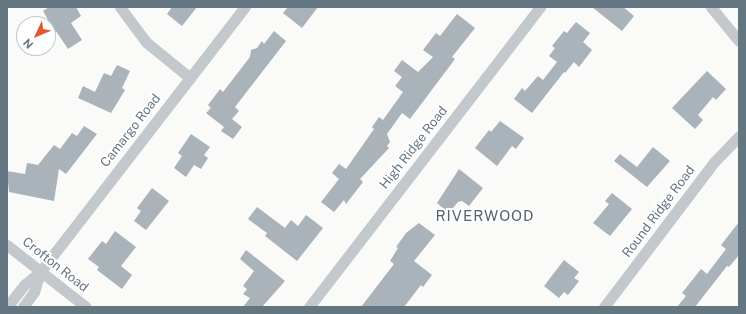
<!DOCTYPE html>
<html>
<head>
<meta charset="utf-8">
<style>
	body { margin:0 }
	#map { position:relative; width:746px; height:314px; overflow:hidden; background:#fafaf8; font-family:"Public Sans",sans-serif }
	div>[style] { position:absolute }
	.building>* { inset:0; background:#aab3b9 }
	.street>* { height:11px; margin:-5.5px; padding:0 5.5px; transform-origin:5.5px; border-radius:5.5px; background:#c3c8cc }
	span { translate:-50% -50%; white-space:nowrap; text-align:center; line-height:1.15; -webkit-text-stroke:4px #fff; paint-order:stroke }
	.street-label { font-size:13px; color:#657683 }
	.quarter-label { font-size:15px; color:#57646e; letter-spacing:1px }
	.frame { position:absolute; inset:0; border:8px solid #657683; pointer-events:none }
	.north { position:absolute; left:16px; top:16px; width:40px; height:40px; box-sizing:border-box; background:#fff; border:1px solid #c1c8cd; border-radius:50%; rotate:226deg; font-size:11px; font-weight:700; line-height:16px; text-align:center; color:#657683 }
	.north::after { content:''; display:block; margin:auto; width:14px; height:18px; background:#e4572e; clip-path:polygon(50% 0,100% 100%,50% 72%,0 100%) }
</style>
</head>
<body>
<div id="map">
	<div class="building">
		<i style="clip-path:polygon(49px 7px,76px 7px,81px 16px,71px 23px,82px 40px,68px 49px,56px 31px,48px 36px,48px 20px,43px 11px)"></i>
		<i style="clip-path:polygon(172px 7px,197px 7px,182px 26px,167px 14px)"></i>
		<i style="clip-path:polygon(288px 7px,318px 7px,302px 28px,283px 13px)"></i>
		<i style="clip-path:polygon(592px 7px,623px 7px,634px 16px,622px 31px)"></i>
		<i style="clip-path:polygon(457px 14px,475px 28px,452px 57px,455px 59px,410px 119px,402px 113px,387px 134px,390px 142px,387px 146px,389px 148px,360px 179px,363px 182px,346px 204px,344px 200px,334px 212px,321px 202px,339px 179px,332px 173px,339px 164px,346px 169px,374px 129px,372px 127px,379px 117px,383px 120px,403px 92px,395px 86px,402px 77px,394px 71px,402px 60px,418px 72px,433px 57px,423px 50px,436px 33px,440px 36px)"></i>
		<i style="clip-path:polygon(576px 22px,590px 33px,583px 42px,592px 50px,579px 67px,574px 62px,565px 73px,564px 72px,532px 113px,514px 99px,522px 88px,525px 91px,538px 76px,543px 80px,557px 62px,549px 56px,555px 48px,552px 46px,564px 31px,567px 33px)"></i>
		<i style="clip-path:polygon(274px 31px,286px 41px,235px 107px,239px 111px,232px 119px,242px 127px,233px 139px,221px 131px,224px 127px,206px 113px,211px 108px,208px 105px,220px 89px,223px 92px,250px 57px,251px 50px,257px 48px,262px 41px,264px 44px)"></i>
		<i style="clip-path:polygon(117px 65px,130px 71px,122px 88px,125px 90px,111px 113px,78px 98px,83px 86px,95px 92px,104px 73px,111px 76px)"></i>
		<i style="clip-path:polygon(707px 71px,726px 89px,716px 100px,713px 97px,698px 115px,703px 120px,695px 129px,672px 108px)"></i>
		<i style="clip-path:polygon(500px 121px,524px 138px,516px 149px,512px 146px,497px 166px,475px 148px,489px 130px,491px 132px)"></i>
		<i style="clip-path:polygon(84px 126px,97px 134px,66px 174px,59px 169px,54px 201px,9px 192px,7px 171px,25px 174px,27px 163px,38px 165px,54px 145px,60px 149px,72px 133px,77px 136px)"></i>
		<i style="clip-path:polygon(191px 134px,210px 147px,204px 155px,208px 158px,201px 169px,194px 165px,186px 177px,174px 168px,182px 156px,178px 153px)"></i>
		<i style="clip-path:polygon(653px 147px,670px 161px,647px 187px,614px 161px,620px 154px,637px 167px)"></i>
		<i style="clip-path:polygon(459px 169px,483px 188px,469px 206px,462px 201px,458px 202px,449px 213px,437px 203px)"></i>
		<i style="clip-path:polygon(152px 188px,169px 201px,146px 230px,134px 221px,141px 211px,137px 208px)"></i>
		<i style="clip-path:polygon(612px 193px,632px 209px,610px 236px,593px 223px,609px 204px,605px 201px)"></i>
		<i style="clip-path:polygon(257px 207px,285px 228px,291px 220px,298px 226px,306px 215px,323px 228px,297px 261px,265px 236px,267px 233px,248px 219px)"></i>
		<i style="clip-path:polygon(739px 222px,739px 255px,729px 267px,727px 266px,695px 307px,677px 307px,686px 296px,682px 293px,701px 269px,707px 274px,726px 249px,721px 245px)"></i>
		<i style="clip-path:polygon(419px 223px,435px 235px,414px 261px,432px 275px,423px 287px,421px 285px,404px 307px,361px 307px,394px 264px,390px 261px,398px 248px,396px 247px,406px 233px)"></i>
		<i style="clip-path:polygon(115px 231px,136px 247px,121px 266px,132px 275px,122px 289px,97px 270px,99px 267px,88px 259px,102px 241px,106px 244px)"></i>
		<i style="clip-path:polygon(246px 250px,285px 281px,262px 307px,243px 307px,250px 298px,243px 294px,247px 289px,243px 286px,254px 271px,240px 259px)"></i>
		<i style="clip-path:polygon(564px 260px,579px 272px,574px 278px,579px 281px,568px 295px,564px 292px,559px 298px,544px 286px)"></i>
	</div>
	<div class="street">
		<i style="left:120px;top:7px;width:44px;rotate:53.4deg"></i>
		<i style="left:146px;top:42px;width:57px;rotate:39.3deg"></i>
		<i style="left:711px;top:7px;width:44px;rotate:50.5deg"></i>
		<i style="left:7px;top:245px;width:100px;rotate:38.1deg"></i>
		<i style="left:7px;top:307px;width:28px;rotate:-52deg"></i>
		<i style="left:24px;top:285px;width:21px;rotate:-39deg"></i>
		<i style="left:40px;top:272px;width:335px;rotate:-52.3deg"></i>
		<i style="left:23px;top:307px;width:19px;rotate:-54deg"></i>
		<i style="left:34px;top:292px;width:21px;rotate:-73deg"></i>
		<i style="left:309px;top:307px;width:379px;rotate:-52.4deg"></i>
		<i style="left:604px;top:307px;width:183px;rotate:-52.8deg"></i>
		<i style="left:715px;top:161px;width:35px;rotate:-46deg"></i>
	</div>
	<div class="street-label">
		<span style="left:131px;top:131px;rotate:-52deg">Camargo Road</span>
		<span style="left:414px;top:148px;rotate:-52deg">High Ridge Road</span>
		<span style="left:659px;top:212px;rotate:-53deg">Round Ridge Road</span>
		<span style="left:55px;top:265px;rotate:38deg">Crofton Road</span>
	</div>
	<div class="quarter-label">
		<span style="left:485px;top:216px">RIVERWOOD</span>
	</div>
	<div class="frame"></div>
	<div class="north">N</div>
</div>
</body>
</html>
